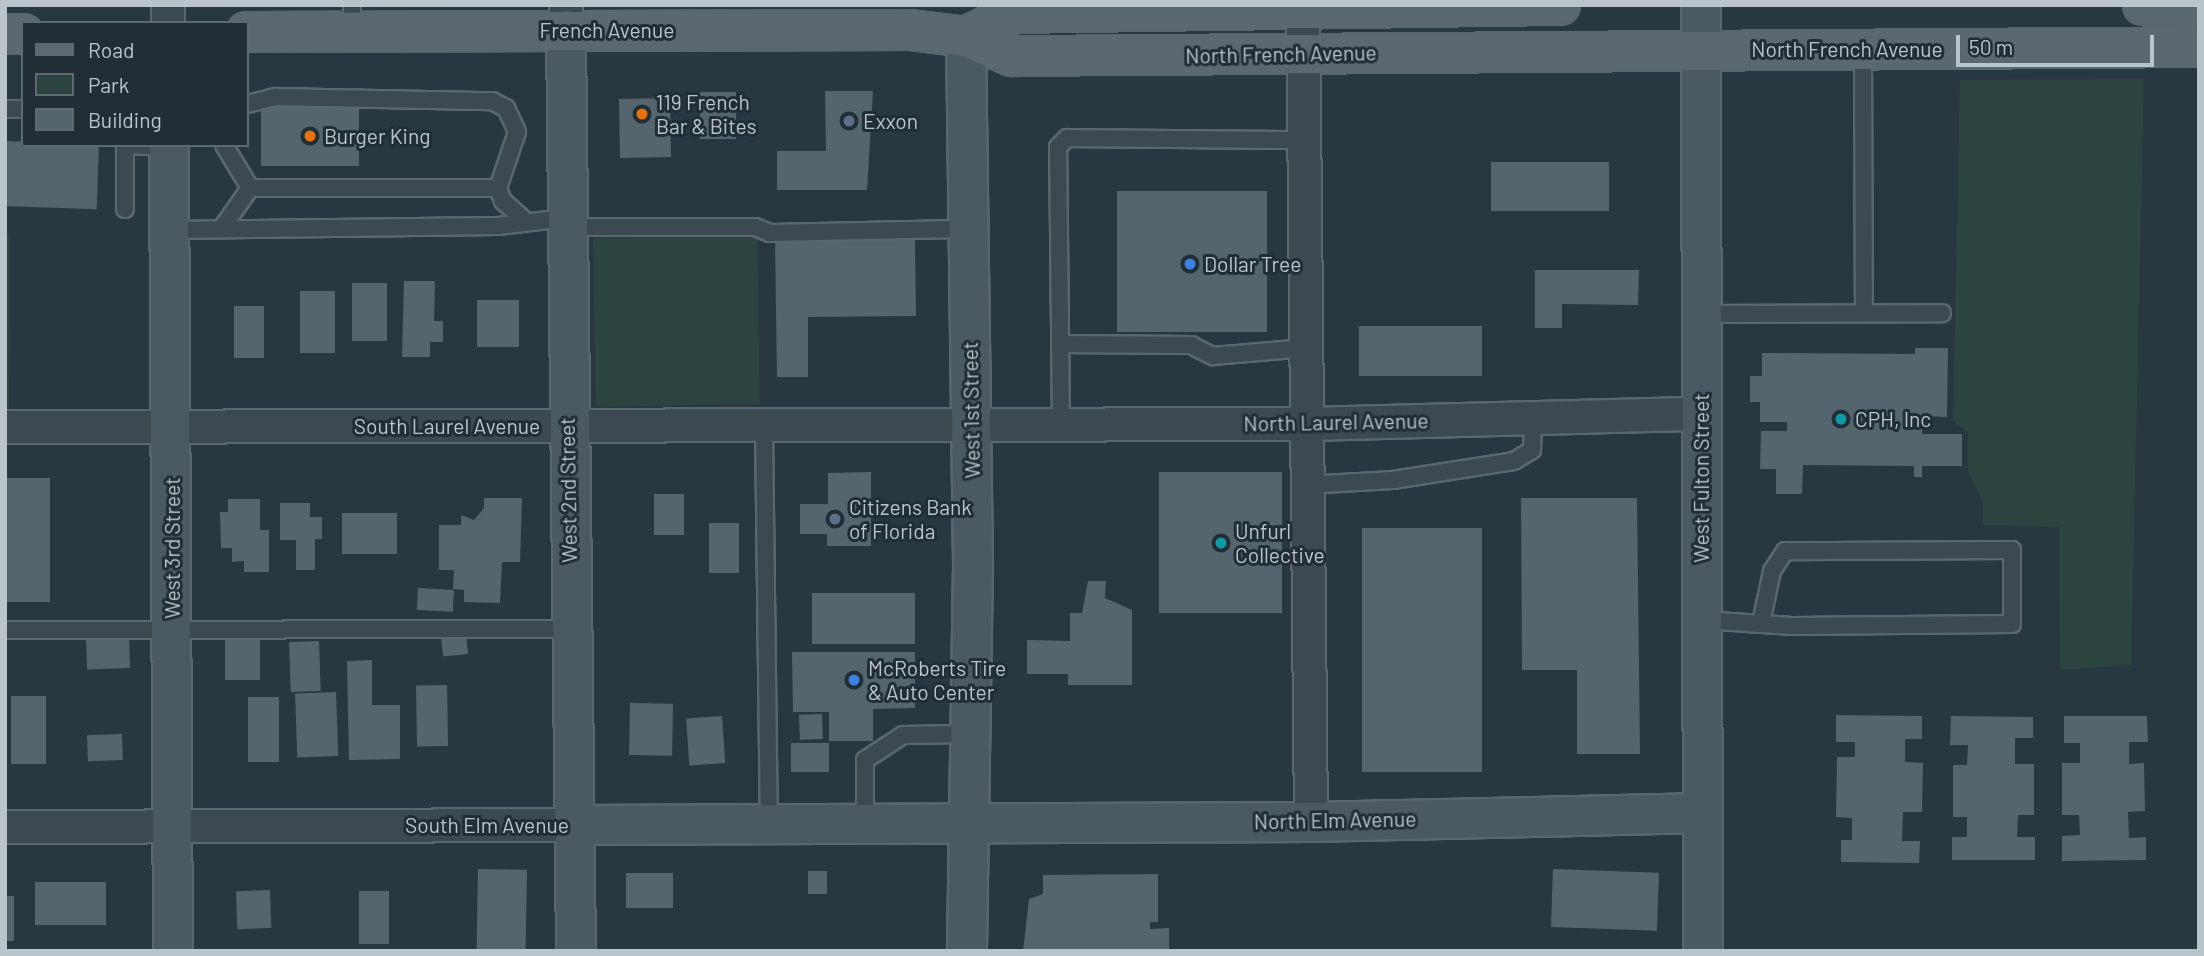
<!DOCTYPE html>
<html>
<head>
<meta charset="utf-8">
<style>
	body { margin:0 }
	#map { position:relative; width:2204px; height:956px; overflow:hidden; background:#283841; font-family:Barlow,sans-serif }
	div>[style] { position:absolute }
	.green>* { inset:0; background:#2b4440; transform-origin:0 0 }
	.building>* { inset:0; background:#54656d; transform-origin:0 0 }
	.roads { filter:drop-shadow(2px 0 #5a676e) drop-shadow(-2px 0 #5a676e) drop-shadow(0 2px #5a676e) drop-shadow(0 -2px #5a676e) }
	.lane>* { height:16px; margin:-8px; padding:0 8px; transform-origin:8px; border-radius:8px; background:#3c4950 }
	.street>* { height:32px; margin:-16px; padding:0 16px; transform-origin:16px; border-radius:16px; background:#3c4950 }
	.secondary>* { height:38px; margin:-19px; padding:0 19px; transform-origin:19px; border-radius:19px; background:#4b5963 }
	.primary>* { height:38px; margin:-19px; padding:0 19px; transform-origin:19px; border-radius:19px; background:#5b6870 }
	.dots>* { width:19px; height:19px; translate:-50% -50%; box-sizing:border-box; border:4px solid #212e36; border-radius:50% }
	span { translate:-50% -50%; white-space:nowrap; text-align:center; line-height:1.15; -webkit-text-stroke:6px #212e36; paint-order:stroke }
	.street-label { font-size:21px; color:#b9c4cb }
	.poi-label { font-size:21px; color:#b9c4cb }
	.left { translate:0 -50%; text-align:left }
	.frame { position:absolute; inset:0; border:7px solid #b9c4cb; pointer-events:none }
	.legend { position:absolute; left:21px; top:21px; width:228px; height:126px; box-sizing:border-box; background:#212e36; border:2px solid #5e6a72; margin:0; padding:9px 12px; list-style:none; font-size:21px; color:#b9c4cb }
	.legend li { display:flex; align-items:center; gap:14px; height:35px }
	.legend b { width:35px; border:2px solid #5e6a72 }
	.scale { position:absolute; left:1956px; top:35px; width:198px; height:32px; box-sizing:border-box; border:4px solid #b9c4cb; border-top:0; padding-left:9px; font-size:21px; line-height:24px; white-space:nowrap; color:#b9c4cb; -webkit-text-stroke:5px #212e36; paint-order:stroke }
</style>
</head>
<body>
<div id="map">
	<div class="green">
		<i style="clip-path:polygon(2144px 79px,2131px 665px,2060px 670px,2059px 527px,1983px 525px,1983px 501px,1968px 471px,1968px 433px,1953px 421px,1960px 80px)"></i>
		<i style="left:757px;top:235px;width:169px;height:164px;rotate:89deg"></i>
		<i style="clip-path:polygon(5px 236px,10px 236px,9px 414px,5px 414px)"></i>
	</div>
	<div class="building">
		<i style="clip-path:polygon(825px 91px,873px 91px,867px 190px,777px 190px,777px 151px,826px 151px)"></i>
		<i style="left:700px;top:92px;width:36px;height:47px"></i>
		<i style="left:670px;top:98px;width:59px;height:51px;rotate:89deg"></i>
		<i style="left:261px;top:107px;width:98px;height:59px"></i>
		<i style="left:5px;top:141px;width:94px;height:65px;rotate:2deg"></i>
		<i style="left:1491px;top:162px;width:118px;height:49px"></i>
		<i style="left:1267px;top:191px;width:141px;height:150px;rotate:90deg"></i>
		<i style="clip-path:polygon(915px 239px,916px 316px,808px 317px,808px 377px,777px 377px,775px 241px)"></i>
		<i style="clip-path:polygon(1535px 270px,1639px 270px,1638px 305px,1562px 304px,1562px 328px,1535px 328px)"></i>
		<i style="clip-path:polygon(404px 281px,435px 281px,434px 321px,443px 321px,443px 342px,430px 342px,430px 357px,402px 357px)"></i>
		<i style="left:352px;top:283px;width:35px;height:58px"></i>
		<i style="left:300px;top:291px;width:35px;height:62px"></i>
		<i style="left:477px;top:300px;width:42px;height:47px"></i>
		<i style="left:234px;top:306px;width:30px;height:52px"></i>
		<i style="left:1482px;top:326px;width:50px;height:123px;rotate:90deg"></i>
		<i style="clip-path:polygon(1915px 348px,1948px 348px,1947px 417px,1922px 416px,1922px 434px,1962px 434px,1962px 466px,1922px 466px,1922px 477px,1914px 477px,1914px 466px,1803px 465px,1802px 494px,1776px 494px,1776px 469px,1760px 469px,1761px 431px,1787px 431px,1787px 422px,1760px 422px,1760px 402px,1750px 402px,1750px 376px,1762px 376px,1762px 353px,1915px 354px)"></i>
		<i style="clip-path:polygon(871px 472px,871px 546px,827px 546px,827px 534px,800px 534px,800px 504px,828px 504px,828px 473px)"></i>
		<i style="left:1282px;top:472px;width:141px;height:123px;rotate:90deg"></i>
		<i style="left:5px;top:478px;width:45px;height:124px"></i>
		<i style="left:654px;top:494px;width:30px;height:41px"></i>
		<i style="clip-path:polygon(484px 498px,522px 498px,520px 562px,502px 562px,500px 603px,464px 602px,464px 590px,453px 589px,454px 570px,439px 570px,439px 525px,461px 525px,461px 515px,474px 520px,484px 508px)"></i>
		<i style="clip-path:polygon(1521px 498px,1637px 498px,1640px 754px,1577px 754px,1577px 670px,1522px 670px)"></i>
		<i style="clip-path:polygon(228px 499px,260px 499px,260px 530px,269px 530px,269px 572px,244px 572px,244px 561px,232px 562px,232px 548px,221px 548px,220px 512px,228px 512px)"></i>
		<i style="clip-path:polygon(280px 503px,310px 503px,310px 517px,322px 517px,322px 539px,315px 539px,315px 570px,296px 570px,296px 540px,280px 540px)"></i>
		<i style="left:397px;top:513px;width:41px;height:55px;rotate:90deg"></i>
		<i style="left:709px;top:523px;width:30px;height:50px"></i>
		<i style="left:1482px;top:528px;width:244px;height:120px;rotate:90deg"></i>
		<i style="clip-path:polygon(1088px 581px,1106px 581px,1105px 598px,1132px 610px,1132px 685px,1068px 685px,1068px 674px,1027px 674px,1027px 640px,1070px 641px,1070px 613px,1082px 613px)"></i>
		<i style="left:418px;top:588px;width:36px;height:22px;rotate:3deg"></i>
		<i style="left:812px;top:593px;width:103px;height:51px"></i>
		<i style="left:260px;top:635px;width:45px;height:35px;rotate:90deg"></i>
		<i style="left:466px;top:635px;width:19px;height:25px;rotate:84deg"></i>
		<i style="left:129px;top:636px;width:32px;height:43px;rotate:88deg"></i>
		<i style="left:319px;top:641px;width:50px;height:30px;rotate:88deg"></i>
		<i style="clip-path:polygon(792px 652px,915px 652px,915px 708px,873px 709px,873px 741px,829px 741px,829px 712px,793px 712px)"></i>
		<i style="clip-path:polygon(372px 660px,372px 705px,400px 705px,400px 759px,349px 760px,347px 661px)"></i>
		<i style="left:447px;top:685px;width:61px;height:31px;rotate:89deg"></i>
		<i style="left:336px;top:692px;width:64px;height:41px;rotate:88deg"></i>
		<i style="left:11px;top:696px;width:35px;height:68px"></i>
		<i style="left:279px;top:697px;width:65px;height:31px;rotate:90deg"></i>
		<i style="left:630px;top:703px;width:43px;height:52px;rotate:1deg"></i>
		<i style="left:822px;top:714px;width:25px;height:23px;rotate:88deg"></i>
		<i style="clip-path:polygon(1836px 715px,1922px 716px,1922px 739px,1905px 739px,1905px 762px,1923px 763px,1922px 812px,1903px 812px,1902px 841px,1920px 841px,1919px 863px,1841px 862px,1841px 840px,1852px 840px,1852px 818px,1836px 817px,1837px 757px,1855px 757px,1855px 742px,1836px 742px)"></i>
		<i style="left:722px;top:716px;width:47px;height:36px;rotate:86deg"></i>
		<i style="clip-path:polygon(1951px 716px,2033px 717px,2033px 738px,2015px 738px,2015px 764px,2034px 764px,2034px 815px,2018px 815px,2017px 837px,2035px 837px,2035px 860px,1952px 860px,1952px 837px,1967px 837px,1967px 817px,1953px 817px,1953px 765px,1967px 765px,1968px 745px,1950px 745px)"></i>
		<i style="clip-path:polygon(2064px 716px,2147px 716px,2148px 742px,2129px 742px,2129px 764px,2144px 763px,2145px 811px,2128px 812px,2129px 838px,2146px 837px,2146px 860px,2062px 861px,2062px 836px,2080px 835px,2079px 815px,2062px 815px,2062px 763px,2080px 763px,2080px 743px,2064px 743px)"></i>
		<i style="left:122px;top:734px;width:26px;height:35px;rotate:88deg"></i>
		<i style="left:791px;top:743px;width:38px;height:29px"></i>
		<i style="left:478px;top:869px;width:49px;height:82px;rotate:1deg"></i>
		<i style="left:1553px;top:869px;width:106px;height:58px;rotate:2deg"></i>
		<i style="left:808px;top:871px;width:19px;height:23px"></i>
		<i style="left:626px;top:873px;width:47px;height:35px"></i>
		<i style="clip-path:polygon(1158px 874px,1158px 922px,1150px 922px,1150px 929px,1169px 928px,1169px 951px,1023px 951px,1029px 899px,1043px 894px,1043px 875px)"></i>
		<i style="left:35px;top:882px;width:71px;height:43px"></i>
		<i style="left:270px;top:890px;width:38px;height:34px;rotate:88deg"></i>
		<i style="left:359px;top:891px;width:30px;height:53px"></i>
		<i style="left:5px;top:896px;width:9px;height:45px"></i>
	</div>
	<div class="roads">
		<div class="lane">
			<i style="left:352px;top:5px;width:26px;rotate:90deg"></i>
			<i style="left:1863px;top:49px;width:264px;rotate:89.8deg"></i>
			<i style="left:247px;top:104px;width:30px;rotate:-14deg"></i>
			<i style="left:276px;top:97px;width:216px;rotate:1.1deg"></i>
			<i style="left:492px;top:101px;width:16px;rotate:27deg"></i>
			<i style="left:506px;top:108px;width:26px;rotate:65deg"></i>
			<i style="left:517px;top:132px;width:59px;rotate:108.7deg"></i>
			<i style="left:498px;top:188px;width:14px;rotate:69deg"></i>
			<i style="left:503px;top:201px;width:27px;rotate:42deg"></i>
			<i style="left:5px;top:109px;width:18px"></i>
			<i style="left:125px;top:145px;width:44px;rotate:2.6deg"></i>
			<i style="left:224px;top:145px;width:50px;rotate:58.8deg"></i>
			<i style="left:250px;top:188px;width:248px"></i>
			<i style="left:125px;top:209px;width:63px;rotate:-90deg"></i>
			<i style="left:569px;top:227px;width:186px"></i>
			<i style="left:755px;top:227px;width:16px;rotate:22deg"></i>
			<i style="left:770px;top:233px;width:198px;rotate:-1.2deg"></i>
			<i style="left:222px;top:228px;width:49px;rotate:-55deg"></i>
			<i style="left:170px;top:230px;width:328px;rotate:-0.7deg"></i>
			<i style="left:498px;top:226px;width:68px;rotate:-6.7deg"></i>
			<i style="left:1700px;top:314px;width:242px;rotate:-0.2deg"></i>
			<i style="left:1061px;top:344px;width:130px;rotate:0.4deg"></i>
			<i style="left:1191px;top:345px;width:25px;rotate:27deg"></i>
			<i style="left:1213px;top:356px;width:93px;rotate:-4.9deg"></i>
			<i style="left:1061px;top:425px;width:278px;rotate:-90.6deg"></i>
			<i style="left:1058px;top:147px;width:13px;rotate:-45deg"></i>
			<i style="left:1067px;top:138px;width:239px;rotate:0.5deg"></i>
			<i style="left:764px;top:426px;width:397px;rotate:89.3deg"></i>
			<i style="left:1306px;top:485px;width:87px;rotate:-3.3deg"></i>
			<i style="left:1393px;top:480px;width:122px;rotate:-8.9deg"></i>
			<i style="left:1514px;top:461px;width:21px;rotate:-31deg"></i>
			<i style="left:1532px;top:450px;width:32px;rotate:-88deg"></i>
			<i style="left:1702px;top:620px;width:90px;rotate:3.8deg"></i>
			<i style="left:1792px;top:626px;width:220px;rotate:-0.5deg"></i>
			<i style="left:2012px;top:624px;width:74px;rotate:-90deg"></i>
			<i style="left:2012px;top:550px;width:227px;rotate:179.7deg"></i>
			<i style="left:1785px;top:551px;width:24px;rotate:123deg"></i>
			<i style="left:1772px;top:571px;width:53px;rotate:101.9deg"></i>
			<i style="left:5px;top:630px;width:566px;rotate:-0.1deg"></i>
			<i style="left:865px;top:822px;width:62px;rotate:-90deg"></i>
			<i style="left:865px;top:760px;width:45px;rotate:-33.3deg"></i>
			<i style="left:903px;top:735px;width:64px;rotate:-0.9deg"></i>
		</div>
		<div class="street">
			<i style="left:168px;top:5px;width:18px;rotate:90deg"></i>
			<i style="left:566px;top:5px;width:25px;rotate:90deg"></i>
			<i style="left:1303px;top:5px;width:817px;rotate:89.44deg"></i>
			<i style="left:5px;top:427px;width:1301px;rotate:-0.13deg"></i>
			<i style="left:1306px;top:424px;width:395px;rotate:-1.5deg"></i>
			<i style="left:5px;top:827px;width:571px;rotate:-0.2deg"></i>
		</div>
		<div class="secondary">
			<i style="left:1701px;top:5px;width:946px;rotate:89.88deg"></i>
			<i style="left:566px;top:30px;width:921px;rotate:89.38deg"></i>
			<i style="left:966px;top:37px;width:528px;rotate:89.24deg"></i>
			<i style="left:973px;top:565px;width:386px;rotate:90.9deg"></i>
			<i style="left:169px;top:145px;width:806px;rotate:89.72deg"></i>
			<i style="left:576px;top:825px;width:735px;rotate:-0.23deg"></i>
			<i style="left:1311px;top:822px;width:392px;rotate:-1.3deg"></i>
		</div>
		<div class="primary">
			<i style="left:2143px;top:5px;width:56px;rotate:1deg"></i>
			<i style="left:247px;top:32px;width:663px;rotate:-0.17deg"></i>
			<i style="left:910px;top:30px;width:56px;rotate:7.1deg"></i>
			<i style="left:966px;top:37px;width:50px;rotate:22.4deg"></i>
			<i style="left:1012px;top:56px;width:1187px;rotate:-0.43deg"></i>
			<i style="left:5px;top:34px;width:18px"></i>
			<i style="left:966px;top:37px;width:54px;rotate:-26.6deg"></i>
			<i style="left:1014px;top:13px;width:546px;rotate:-0.84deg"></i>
		</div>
	</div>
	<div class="dots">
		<i style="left:642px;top:114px;background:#e8710a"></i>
		<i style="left:849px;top:121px;background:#5c6f8a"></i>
		<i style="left:310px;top:136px;background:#e8710a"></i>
		<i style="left:1190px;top:264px;background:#3f7fe0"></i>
		<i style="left:1841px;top:419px;background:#0f9aa8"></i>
		<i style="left:835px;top:519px;background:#5c6f8a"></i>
		<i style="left:1221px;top:543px;background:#0f9aa8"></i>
		<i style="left:854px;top:680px;background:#3f7fe0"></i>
	</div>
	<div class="street-label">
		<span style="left:607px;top:30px">French Avenue</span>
		<span style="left:1847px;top:49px">North French Avenue</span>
		<span style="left:1281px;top:54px;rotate:-1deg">North French Avenue</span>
		<span style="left:971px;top:410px;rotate:-91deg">West 1st Street</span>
		<span style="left:1336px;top:422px;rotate:-1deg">North Laurel Avenue</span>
		<span style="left:447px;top:426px">South Laurel Avenue</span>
		<span style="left:1701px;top:478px;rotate:-90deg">West Fulton Street</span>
		<span style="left:568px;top:490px;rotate:-91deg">West 2nd Street</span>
		<span style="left:172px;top:548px;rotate:-90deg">West 3rd Street</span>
		<span style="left:1335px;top:820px;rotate:-1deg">North Elm Avenue</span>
		<span style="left:487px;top:825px">South Elm Avenue</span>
	</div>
	<div class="poi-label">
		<span class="left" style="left:656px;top:114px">119 French<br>Bar &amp; Bites</span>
		<span class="left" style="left:863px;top:121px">Exxon</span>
		<span class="left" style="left:324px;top:136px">Burger King</span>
		<span class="left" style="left:1204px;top:264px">Dollar Tree</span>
		<span class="left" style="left:1855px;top:419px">CPH, Inc</span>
		<span class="left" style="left:849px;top:519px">Citizens Bank<br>of Florida</span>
		<span class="left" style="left:1235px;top:543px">Unfurl<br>Collective</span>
		<span class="left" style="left:868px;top:680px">McRoberts Tire<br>&amp; Auto Center</span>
	</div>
	<div class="frame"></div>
	<ul class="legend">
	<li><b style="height:9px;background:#5b6870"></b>Road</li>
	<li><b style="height:19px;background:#2b4440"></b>Park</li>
	<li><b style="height:19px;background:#54656d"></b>Building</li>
	</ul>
	<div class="scale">50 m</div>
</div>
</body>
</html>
